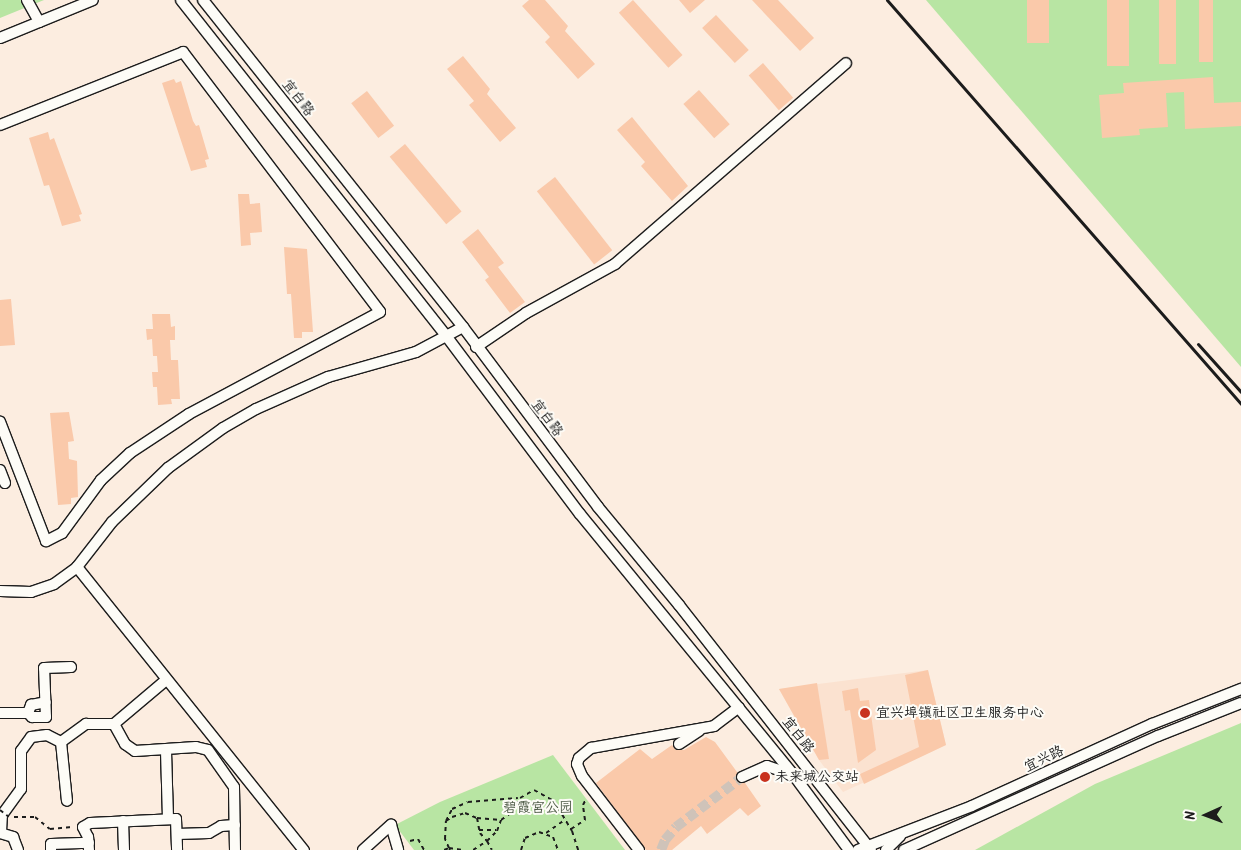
<!DOCTYPE html>
<html>
<head>
<meta charset="utf-8">
<style>
	body { margin:0 }
	#map { position:relative; width:1241px; height:850px; overflow:hidden; background:#fcede0; font-family:Kalam,"LXGW WenKai TC",sans-serif }
	div>[style] { position:absolute }
	.built>* { inset:0; background:#fbe2d0 }
	.green>* { inset:0; background:#b8e5a3 }
	.building>* { inset:0; background:#fac9aa; transform-origin:0 0 }
	.minor-tunnel>* { height:10px; margin-top:-5px; transform-origin:0; background:repeating-linear-gradient(90deg,#cfc3b9 0 10px,transparent 0 15px) }
	.path>* { height:2px; margin-top:-1px; transform-origin:0; background:repeating-linear-gradient(90deg,#1c1c1c 0 4px,transparent 0 8px) }
	.roads { filter:drop-shadow(1px 0 #1c1c1c) drop-shadow(-1px 0 #1c1c1c) drop-shadow(0 1px #1c1c1c) drop-shadow(0 -1px #1c1c1c) }
	.minor>* { height:10px; margin:-5px; padding:0 5px; transform-origin:5px; border-radius:5px; background:#fdfcf7 }
	.rail>* { height:3px; margin:-1.5px; padding:0 1.5px; transform-origin:1.5px; border-radius:1.5px; background:#1c1c1c }
	.path-bridge>* { height:2px; margin-top:-1px; transform-origin:0; background:repeating-linear-gradient(90deg,#1c1c1c 0 4px,transparent 0 8px) }
	.dots>* { width:14px; height:14px; translate:-50% -50%; box-sizing:border-box; border:2px solid #fdfcf7; border-radius:50% }
	span { translate:-50% -50%; white-space:nowrap; text-align:center; line-height:1.15; -webkit-text-stroke:4px #fdfcf7; paint-order:stroke }
	.street-label { font-size:14px; color:#1c1c1c }
	.poi-label { font-size:14px; color:#1c1c1c }
	.left { translate:0 -50%; text-align:left }
	.park-label { font-size:14px; color:#4b5844 }
	.north { position:absolute; left:1181px; top:790px; width:50px; height:50px; -webkit-text-stroke:4px #fdfcf7; paint-order:stroke; rotate:268deg; font-size:14px; font-weight:700; line-height:20px; text-align:center; color:#1c1c1c }
	.north::after { content:''; display:block; margin:auto; width:18px; height:22px; background:#1c1c1c; clip-path:polygon(50% 0,100% 100%,50% 72%,0 100%) }
</style>
</head>
<body>
<div id="map">
	<div class="built">
		<i style="clip-path:polygon(928px 670px,946px 745px,843px 792px,819px 760px,779px 689px)"></i>
	</div>
	<div class="green">
		<i style="clip-path:polygon(0 0,44px 0,0 18px)"></i>
		<i style="clip-path:polygon(926px 0,1241px 0,1241px 367px)"></i>
		<i style="clip-path:polygon(1241px 723px,1241px 850px,975px 850px,1095px 784px)"></i>
		<i style="clip-path:polygon(553px 755px,625px 850px,414px 850px,395px 825px,440px 802px)"></i>
	</div>
	<div class="building">
		<i style="clip-path:polygon(529px 0,545px 0,568px 26px,565px 31px,595px 64px,578px 79px,545px 42px,550px 37px,522px 6px)"></i>
		<i style="left:633px;top:0;width:74px;height:19px;rotate:48deg"></i>
		<i style="clip-path:polygon(679px 0,705px 0,690px 13px)"></i>
		<i style="clip-path:polygon(752px 0,778px 0,814px 38px,800px 51px)"></i>
		<i style="left:1027px;top:0;width:22px;height:43px"></i>
		<i style="left:1107px;top:0;width:22px;height:66px"></i>
		<i style="left:1159px;top:0;width:17px;height:64px"></i>
		<i style="left:1199px;top:0;width:14px;height:62px"></i>
		<i style="left:716px;top:15px;width:48px;height:19px;rotate:47deg"></i>
		<i style="clip-path:polygon(463px 56px,490px 89px,487px 94px,516px 128px,500px 142px,469px 105px,474px 101px,447px 69px)"></i>
		<i style="left:763px;top:63px;width:46px;height:19px;rotate:49deg"></i>
		<i style="clip-path:polygon(1213px 77px,1214px 103px,1241px 102px,1241px 126px,1185px 129px,1184px 92px,1166px 93px,1168px 127px,1139px 129px,1140px 135px,1102px 138px,1099px 95px,1124px 93px,1123px 83px)"></i>
		<i style="clip-path:polygon(174px 79px,176px 83px,181px 81px,193px 121px,196px 126px,199px 125px,209px 159px,205px 160px,207px 167px,191px 171px,162px 83px)"></i>
		<i style="left:699px;top:90px;width:46px;height:21px;rotate:48deg"></i>
		<i style="left:367px;top:91px;width:44px;height:20px;rotate:52deg"></i>
		<i style="clip-path:polygon(632px 117px,688px 186px,672px 201px,641px 166px,645px 162px,617px 130px)"></i>
		<i style="clip-path:polygon(48px 132px,50px 140px,54px 138px,82px 214px,79px 215px,81px 221px,62px 226px,49px 185px,44px 186px,29px 138px)"></i>
		<i style="left:405px;top:144px;width:88px;height:20px;rotate:50deg"></i>
		<i style="left:555px;top:177px;width:93px;height:23px;rotate:52deg"></i>
		<i style="clip-path:polygon(238px 194px,249px 194px,250px 204px,260px 203px,262px 232px,250px 233px,251px 245px,241px 246px)"></i>
		<i style="clip-path:polygon(478px 229px,504px 263px,498px 267px,525px 302px,510px 313px,485px 280px,489px 277px,462px 242px)"></i>
		<i style="clip-path:polygon(284px 247px,307px 249px,313px 332px,302px 332px,302px 338px,294px 338px,291px 294px,287px 294px)"></i>
		<i style="clip-path:polygon(11px 299px,15px 345px,0 346px,0 300px)"></i>
		<i style="clip-path:polygon(152px 314px,170px 314px,171px 327px,175px 326px,175px 340px,170px 340px,171px 360px,178px 360px,180px 399px,171px 399px,172px 404px,158px 405px,157px 387px,153px 387px,152px 372px,158px 372px,157px 356px,153px 356px,152px 339px,147px 340px,146px 329px,153px 329px)"></i>
		<i style="clip-path:polygon(69px 412px,74px 441px,68px 442px,69px 459px,77px 461px,78px 497px,71px 498px,71px 504px,58px 505px,50px 413px)"></i>
		<i style="clip-path:polygon(928px 670px,946px 745px,864px 784px,860px 774px,919px 747px,905px 675px)"></i>
		<i style="clip-path:polygon(817px 683px,829px 759px,819px 760px,779px 689px)"></i>
		<i style="clip-path:polygon(858px 688px,860px 701px,869px 700px,876px 750px,858px 763px,850px 710px,845px 711px,842px 691px)"></i>
		<i style="clip-path:polygon(706px 737px,715px 742px,737px 772px,738px 782px,745px 783px,761px 806px,748px 816px,740px 808px,707px 834px,701px 826px,672px 850px,646px 850px,596px 783px,640px 749px,652px 759px,672px 745px,676px 750px,684px 750px)"></i>
	</div>
	<div class="minor-tunnel">
		<i style="left:661px;top:850px;width:11px;rotate:-68deg"></i>
		<i style="left:665px;top:840px;width:17px;rotate:-50deg"></i>
		<i style="left:676px;top:827px;width:83px;rotate:-37.1deg"></i>
	</div>
	<div class="path">
		<i style="left:14px;top:817px;width:21px"></i>
		<i style="left:35px;top:817px;width:19px;rotate:39deg"></i>
		<i style="left:50px;top:829px;width:22px;rotate:-5deg"></i>
		<i style="left:477px;top:818px;width:15px;rotate:79deg"></i>
		<i style="left:480px;top:833px;width:11px;rotate:49deg"></i>
		<i style="left:487px;top:841px;width:14px;rotate:-45deg"></i>
		<i style="left:497px;top:831px;width:12px;rotate:-70deg"></i>
		<i style="left:446px;top:821px;width:13px;rotate:-63deg"></i>
		<i style="left:452px;top:809px;width:17px;rotate:-24deg"></i>
		<i style="left:468px;top:802px;width:50px;rotate:-4.6deg"></i>
		<i style="left:571px;top:829px;width:17px;rotate:-33deg"></i>
		<i style="left:585px;top:820px;width:15px;rotate:-98deg"></i>
		<i style="left:583px;top:805px;width:7px;rotate:-63deg"></i>
		<i style="left:479px;top:830px;width:17px"></i>
		<i style="left:546px;top:833px;width:24px;rotate:-35deg"></i>
		<i style="left:410px;top:841px;width:8px;rotate:-14deg"></i>
		<i style="left:418px;top:839px;width:13px;rotate:61deg"></i>
		<i style="left:444px;top:850px;width:5px;rotate:-22deg"></i>
		<i style="left:449px;top:848px;width:10px;rotate:-114deg"></i>
		<i style="left:445px;top:839px;width:18px;rotate:-87deg"></i>
		<i style="left:446px;top:821px;width:7px;rotate:-34deg"></i>
		<i style="left:452px;top:817px;width:14px;rotate:-17deg"></i>
		<i style="left:465px;top:813px;width:13px;rotate:23deg"></i>
		<i style="left:477px;top:818px;width:24px;rotate:5deg"></i>
		<i style="left:501px;top:820px;width:14px;rotate:-36deg"></i>
		<i style="left:512px;top:812px;width:16px;rotate:-60deg"></i>
		<i style="left:520px;top:798px;width:16px;rotate:-30deg"></i>
		<i style="left:534px;top:790px;width:23px;rotate:29deg"></i>
		<i style="left:554px;top:801px;width:35px;rotate:59deg"></i>
		<i style="left:572px;top:831px;width:20px;rotate:72deg"></i>
		<i style="left:450px;top:850px;width:2px;rotate:-117deg"></i>
		<i style="left:449px;top:848px;width:14px;rotate:8deg"></i>
		<i style="left:473px;top:850px;width:17px;rotate:-33deg"></i>
		<i style="left:487px;top:841px;width:10px;rotate:61deg"></i>
		<i style="left:521px;top:850px;width:13px;rotate:-72deg"></i>
		<i style="left:525px;top:838px;width:15px;rotate:-23deg"></i>
		<i style="left:539px;top:832px;width:15px;rotate:20deg"></i>
		<i style="left:553px;top:837px;width:14px;rotate:69deg"></i>
	</div>
	<div class="roads">
		<div class="minor">
			<i style="left:27px;top:0;width:25px;rotate:61deg"></i>
			<i style="left:39px;top:22px;width:58px;rotate:-22.2deg"></i>
			<i style="left:181px;top:0;width:429px;rotate:51.7deg"></i>
			<i style="left:447px;top:337px;width:221px;rotate:53.1deg"></i>
			<i style="left:580px;top:514px;width:340px;rotate:50.7deg"></i>
			<i style="left:795px;top:777px;width:91px;rotate:53.5deg"></i>
			<i style="left:203px;top:0;width:418px;rotate:51.5deg"></i>
			<i style="left:463px;top:327px;width:225px;rotate:53.1deg"></i>
			<i style="left:598px;top:507px;width:127px;rotate:50.4deg"></i>
			<i style="left:679px;top:605px;width:311px;rotate:51.9deg"></i>
			<i style="left:0;top:38px;width:42px;rotate:-22.3deg"></i>
			<i style="left:0;top:125px;width:197px;rotate:-21.7deg"></i>
			<i style="left:183px;top:52px;width:326px;rotate:52.8deg"></i>
			<i style="left:380px;top:312px;width:217px;rotate:151.9deg"></i>
			<i style="left:189px;top:414px;width:71px;rotate:146.5deg"></i>
			<i style="left:130px;top:453px;width:40px;rotate:137deg"></i>
			<i style="left:101px;top:480px;width:66px;rotate:126.3deg"></i>
			<i style="left:62px;top:533px;width:18px;rotate:153deg"></i>
			<i style="left:46px;top:541px;width:128px;rotate:-111.1deg"></i>
			<i style="left:476px;top:347px;width:60px;rotate:-34.2deg"></i>
			<i style="left:526px;top:313px;width:102px;rotate:-28.8deg"></i>
			<i style="left:615px;top:264px;width:306px;rotate:-41deg"></i>
			<i style="left:0;top:470px;width:14px;rotate:69deg"></i>
			<i style="left:77px;top:567px;width:363px;rotate:51.3deg"></i>
			<i style="left:0;top:591px;width:31px;rotate:2deg"></i>
			<i style="left:31px;top:592px;width:24px;rotate:-19deg"></i>
			<i style="left:54px;top:584px;width:29px;rotate:-36deg"></i>
			<i style="left:77px;top:567px;width:57px;rotate:-52.1deg"></i>
			<i style="left:112px;top:522px;width:78px;rotate:-44deg"></i>
			<i style="left:168px;top:468px;width:68px;rotate:-36deg"></i>
			<i style="left:223px;top:428px;width:38px;rotate:-30deg"></i>
			<i style="left:256px;top:409px;width:79px;rotate:-24deg"></i>
			<i style="left:328px;top:377px;width:91px;rotate:-15.9deg"></i>
			<i style="left:416px;top:352px;width:53px;rotate:-28deg"></i>
			<i style="left:0;top:713px;width:28px"></i>
			<i style="left:28px;top:713px;width:6px;rotate:45deg"></i>
			<i style="left:32px;top:717px;width:14px"></i>
			<i style="left:46px;top:717px;width:49px;rotate:-92.3deg"></i>
			<i style="left:44px;top:668px;width:27px;rotate:-2deg"></i>
			<i style="left:28px;top:713px;width:9px;rotate:-69deg"></i>
			<i style="left:31px;top:705px;width:15px;rotate:-11deg"></i>
			<i style="left:114px;top:724px;width:68px;rotate:-40.2deg"></i>
			<i style="left:61px;top:742px;width:31px;rotate:-36deg"></i>
			<i style="left:86px;top:724px;width:28px"></i>
			<i style="left:114px;top:724px;width:23px;rotate:61deg"></i>
			<i style="left:125px;top:744px;width:12px;rotate:35deg"></i>
			<i style="left:135px;top:751px;width:61px;rotate:-3.8deg"></i>
			<i style="left:196px;top:747px;width:12px;rotate:14deg"></i>
			<i style="left:208px;top:750px;width:45px;rotate:54.9deg"></i>
			<i style="left:234px;top:787px;width:63px;rotate:89.1deg"></i>
			<i style="left:679px;top:744px;width:24px;rotate:-33deg"></i>
			<i style="left:166px;top:751px;width:68px;rotate:88.3deg"></i>
			<i style="left:742px;top:777px;width:27px;rotate:-24deg"></i>
			<i style="left:767px;top:766px;width:24px;rotate:19deg"></i>
			<i style="left:123px;top:821px;width:29px;rotate:88deg"></i>
			<i style="left:1px;top:832px;width:17px;rotate:-87deg"></i>
			<i style="left:2px;top:815px;width:32px;rotate:-54deg"></i>
			<i style="left:21px;top:789px;width:38px;rotate:-90deg"></i>
			<i style="left:21px;top:751px;width:17px;rotate:-54deg"></i>
			<i style="left:31px;top:737px;width:16px;rotate:-7deg"></i>
			<i style="left:47px;top:735px;width:16px;rotate:27deg"></i>
			<i style="left:61px;top:742px;width:59px;rotate:84.2deg"></i>
			<i style="left:0;top:833px;width:14px;rotate:17deg"></i>
			<i style="left:13px;top:837px;width:14px;rotate:69deg"></i>
			<i style="left:177px;top:834px;width:32px;rotate:-2deg"></i>
			<i style="left:209px;top:833px;width:14px;rotate:-30deg"></i>
			<i style="left:221px;top:826px;width:14px;rotate:-4deg"></i>
			<i style="left:51px;top:850px;width:6px;rotate:-90deg"></i>
			<i style="left:51px;top:844px;width:38px;rotate:-2deg"></i>
			<i style="left:89px;top:850px;width:13px;rotate:-94deg"></i>
			<i style="left:88px;top:837px;width:11px;rotate:-117deg"></i>
			<i style="left:83px;top:827px;width:8px;rotate:-30deg"></i>
			<i style="left:90px;top:823px;width:86px;rotate:-2.7deg"></i>
			<i style="left:176px;top:819px;width:31px;rotate:88deg"></i>
			<i style="left:363px;top:850px;width:38px;rotate:-42deg"></i>
			<i style="left:391px;top:825px;width:26px;rotate:74deg"></i>
			<i style="left:639px;top:850px;width:93px;rotate:-127.6deg"></i>
			<i style="left:582px;top:776px;width:13px;rotate:-113deg"></i>
			<i style="left:577px;top:764px;width:6px;rotate:-72deg"></i>
			<i style="left:579px;top:758px;width:16px;rotate:-40deg"></i>
			<i style="left:591px;top:748px;width:125px;rotate:-10.1deg"></i>
			<i style="left:714px;top:726px;width:31px;rotate:-37deg"></i>
			<i style="left:858px;top:850px;width:122px;rotate:-21.1deg"></i>
			<i style="left:972px;top:806px;width:198px;rotate:-24.5deg"></i>
			<i style="left:1152px;top:724px;width:96px;rotate:-21.5deg"></i>
			<i style="left:886px;top:850px;width:20px;rotate:-45deg"></i>
			<i style="left:904px;top:850px;width:278px;rotate:-24.2deg"></i>
			<i style="left:1158px;top:736px;width:89px;rotate:-21.7deg"></i>
		</div>
	</div>
	<div class="rail">
		<i style="left:887px;top:0;width:537px;rotate:48.77deg"></i>
		<i style="left:1198px;top:344px;width:64px;rotate:48.1deg"></i>
	</div>
	<div class="path-bridge">
		<i style="left:0;top:810px;width:11px;rotate:38deg"></i>
	</div>
	<div class="dots">
		<i style="left:865px;top:713px;background:#c8321e"></i>
		<i style="left:765px;top:777px;background:#c8321e"></i>
	</div>
	<div class="street-label">
		<span style="left:298px;top:98px;rotate:52deg">宜白路</span>
		<span style="left:547px;top:418px;rotate:53deg">宜白路</span>
		<span style="left:798px;top:735px;rotate:52deg">宜白路</span>
		<span style="left:1044px;top:759px;rotate:-26deg">宜兴路</span>
	</div>
	<div class="poi-label">
		<span class="left" style="left:876px;top:713px">宜兴埠镇社区卫生服务中心</span>
		<span class="left" style="left:775px;top:777px">未来城公交站</span>
	</div>
	<div class="park-label">
		<span style="left:538px;top:808px">碧霞宫公园</span>
	</div>
	<div class="north">N</div>
</div>
</body>
</html>
